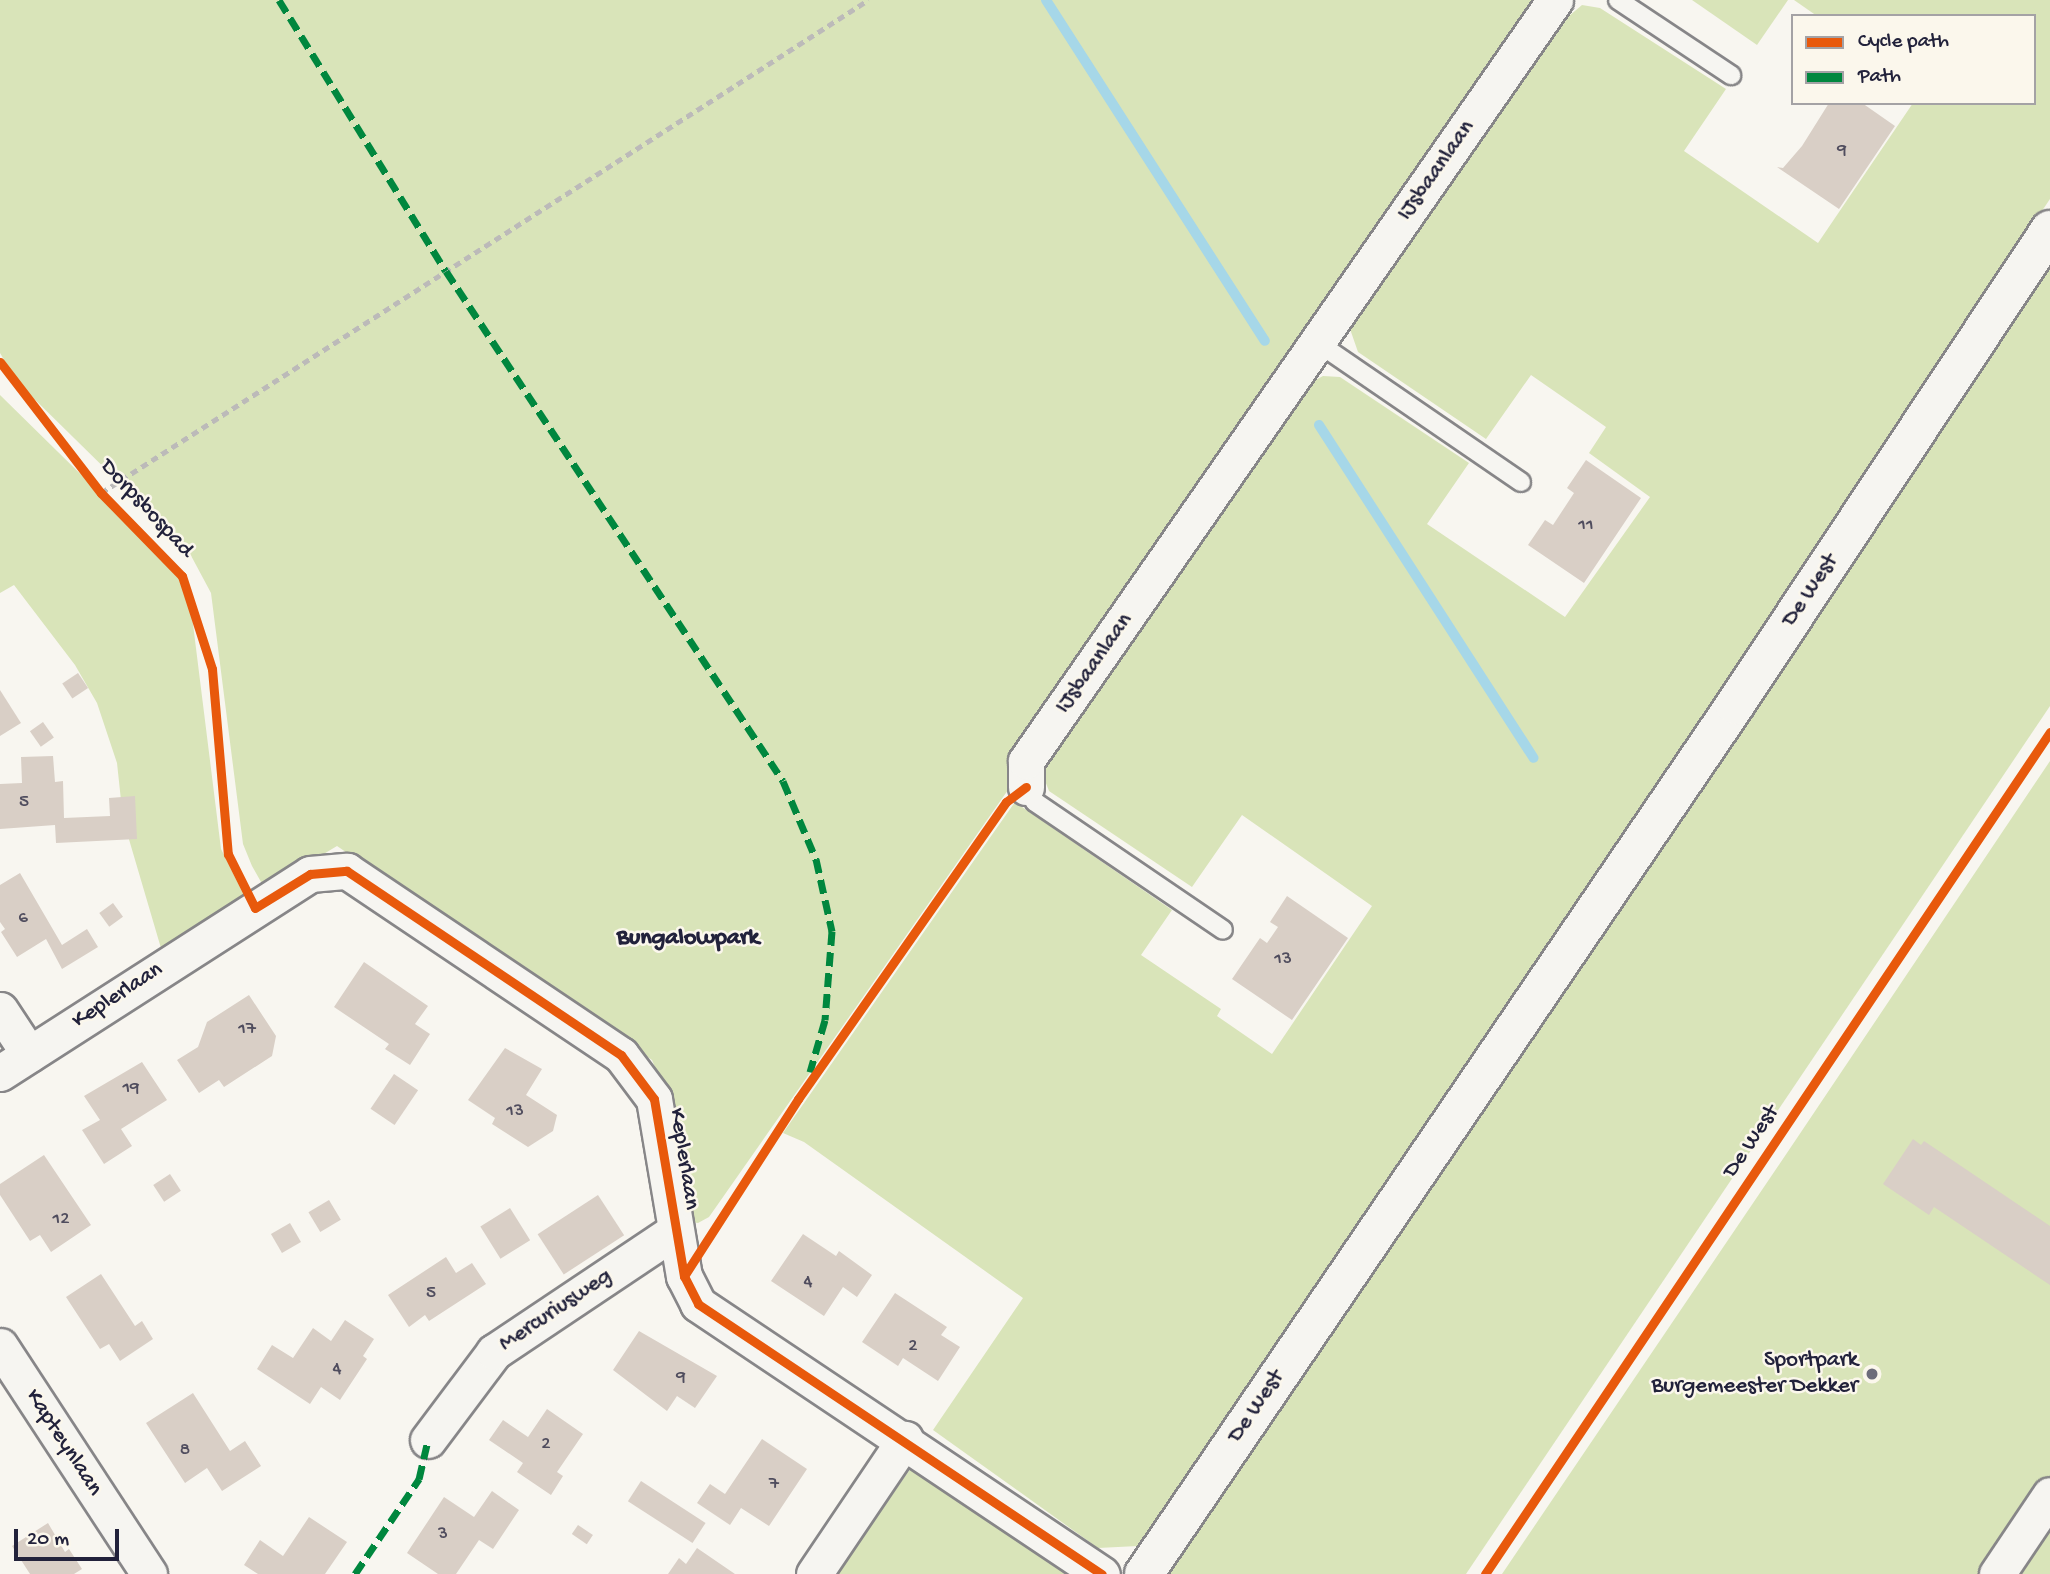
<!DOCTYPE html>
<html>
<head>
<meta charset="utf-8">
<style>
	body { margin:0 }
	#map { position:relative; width:2050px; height:1574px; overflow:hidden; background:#f8f6f0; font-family:"Gochi Hand",sans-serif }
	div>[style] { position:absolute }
	.green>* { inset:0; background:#d9e4b9 }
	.stream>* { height:10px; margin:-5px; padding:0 5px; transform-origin:5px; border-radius:5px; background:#a6d7e8 }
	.building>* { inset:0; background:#d9cfc6; transform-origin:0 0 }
	.path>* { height:4.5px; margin-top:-2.25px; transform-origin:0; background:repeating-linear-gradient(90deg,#bcbab9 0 7px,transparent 0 12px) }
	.roads { filter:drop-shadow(2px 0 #878688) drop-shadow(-2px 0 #878688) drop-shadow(0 2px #878688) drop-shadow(0 -2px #878688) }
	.lane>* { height:18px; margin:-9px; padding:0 9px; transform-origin:9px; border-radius:9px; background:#f6f5f1 }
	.street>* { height:35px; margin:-17.5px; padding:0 17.5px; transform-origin:17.5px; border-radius:17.5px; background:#f6f5f1 }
	.secondary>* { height:38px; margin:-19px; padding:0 19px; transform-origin:19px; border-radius:19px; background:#f6f5f1 }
	.quiet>* { height:7px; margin-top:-3.5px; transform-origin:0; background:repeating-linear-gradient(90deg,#00873e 0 14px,transparent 0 21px) }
	.cycleway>* { height:9px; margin:-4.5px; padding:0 4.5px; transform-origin:4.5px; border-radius:4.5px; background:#e8590c }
	.dots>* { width:19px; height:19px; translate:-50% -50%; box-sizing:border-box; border:4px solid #fbf7ec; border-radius:50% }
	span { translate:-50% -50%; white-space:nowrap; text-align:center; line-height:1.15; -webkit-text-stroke:5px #fbf7ec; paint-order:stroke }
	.number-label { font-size:19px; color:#504d5e }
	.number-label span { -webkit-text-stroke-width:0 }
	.street-label { font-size:23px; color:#22223b }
	.poi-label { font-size:23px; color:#22223b }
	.right { translate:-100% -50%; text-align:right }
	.neighbourhood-label { font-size:24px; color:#22223b; font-weight:700 }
	.legend { position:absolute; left:1791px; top:14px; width:245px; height:91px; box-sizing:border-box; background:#fbf7ec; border:2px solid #a4a2a5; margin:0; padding:9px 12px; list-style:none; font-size:21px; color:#22223b }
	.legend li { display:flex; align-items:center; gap:14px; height:35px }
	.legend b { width:35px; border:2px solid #a4a2a5 }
	.scale { position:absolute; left:14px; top:1529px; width:105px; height:32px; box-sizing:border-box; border:4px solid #22223b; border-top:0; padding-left:9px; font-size:21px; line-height:24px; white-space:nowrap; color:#22223b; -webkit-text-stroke:5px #fbf7ec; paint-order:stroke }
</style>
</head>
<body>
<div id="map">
	<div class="green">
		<i style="clip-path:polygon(0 0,1543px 0,1010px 757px,1008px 790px,709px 1217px,698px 1223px,691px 1222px,674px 1114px,652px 1060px,337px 846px,265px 889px,252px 866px,243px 844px,211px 593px,188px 550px,17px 382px,0 353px)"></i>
		<i style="clip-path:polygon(1692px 0,1788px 0,1757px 45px)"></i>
		<i style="clip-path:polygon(1794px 0,2050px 0,2050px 199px,1151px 1536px,1138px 1546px,1098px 1548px,933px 1430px,1023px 1298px,804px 1142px,783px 1133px,1015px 802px,1172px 910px,1141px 955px,1221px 1009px,1217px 1016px,1272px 1054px,1372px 906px,1242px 815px,1192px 887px,1049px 791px,1042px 773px,1045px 762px,1277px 429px,1310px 383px,1323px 376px,1340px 377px,1469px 463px,1427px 524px,1565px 617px,1650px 497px,1589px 453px,1606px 427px,1531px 375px,1486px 439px,1358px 352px,1350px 329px,1569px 16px,1582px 5px,1600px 8px,1726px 89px,1684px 151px,1818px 243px,1913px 103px,2034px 103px,2034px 16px,1817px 16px)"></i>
		<i style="clip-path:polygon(2050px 258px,2050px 706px,1466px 1574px,1162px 1574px)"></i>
		<i style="clip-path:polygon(0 395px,171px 563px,190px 600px,221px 849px,247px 901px,163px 955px,123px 819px,117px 763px,97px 703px,75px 665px,14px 585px,0 593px)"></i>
		<i style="clip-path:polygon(2050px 761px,2050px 1574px,1502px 1574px,1793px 1144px)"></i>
		<i style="clip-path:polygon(913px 1465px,1079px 1574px,837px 1574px)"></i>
	</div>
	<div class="stream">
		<i style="left:1046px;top:0;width:405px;rotate:57.3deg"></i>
		<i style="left:1319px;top:425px;width:396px;rotate:57.2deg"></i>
	</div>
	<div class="building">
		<i style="clip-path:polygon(1829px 103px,1862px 103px,1895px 126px,1839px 209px,1777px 167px,1783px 168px,1802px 146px)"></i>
		<i style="clip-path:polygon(1586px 460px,1641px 498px,1584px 583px,1528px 545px,1545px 520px,1553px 525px,1574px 493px,1567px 488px)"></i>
		<i style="left:78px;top:673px;width:18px;height:19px;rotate:56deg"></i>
		<i style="clip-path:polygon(0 690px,21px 723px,0 736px)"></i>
		<i style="left:43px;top:722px;width:19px;height:16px;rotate:55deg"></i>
		<i style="clip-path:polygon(53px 756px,55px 782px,63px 781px,64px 818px,110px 816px,109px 798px,135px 796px,137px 839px,56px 843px,55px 825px,0 829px,0 784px,22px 783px,21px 757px)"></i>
		<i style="clip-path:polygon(20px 873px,62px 945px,87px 929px,98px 947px,62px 969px,46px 939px,17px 957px,1px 932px,5px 929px,0 922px,0 885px)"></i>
		<i style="clip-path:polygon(1287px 896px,1348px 938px,1292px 1020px,1232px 979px,1260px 938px,1267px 943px,1278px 927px,1270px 922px)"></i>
		<i style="left:113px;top:903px;width:17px;height:17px;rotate:54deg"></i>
		<i style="clip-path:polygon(364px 962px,428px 1006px,415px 1024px,430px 1034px,410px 1065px,385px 1049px,389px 1044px,334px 1007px)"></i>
		<i style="clip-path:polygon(249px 995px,276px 1036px,272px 1056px,224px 1087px,219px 1080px,199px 1093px,177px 1060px,198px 1047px,207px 1022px)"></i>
		<i style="clip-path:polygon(505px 1048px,542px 1069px,526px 1095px,557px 1115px,553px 1131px,528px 1147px,492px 1124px,495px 1118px,468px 1100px)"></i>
		<i style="clip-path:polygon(142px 1062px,167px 1100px,121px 1129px,132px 1146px,104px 1164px,82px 1130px,100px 1120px,84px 1096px)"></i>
		<i style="left:394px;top:1074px;width:29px;height:42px;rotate:34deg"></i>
		<i style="clip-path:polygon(1913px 1139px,1921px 1145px,1924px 1141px,2050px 1226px,2050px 1285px,1934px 1207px,1929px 1215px,1883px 1184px)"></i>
		<i style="clip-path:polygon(44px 1155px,91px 1225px,51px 1252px,40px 1235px,30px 1241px,0 1195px,0 1184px)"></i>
		<i style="left:170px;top:1174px;width:20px;height:20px;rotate:57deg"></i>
		<i style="left:598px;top:1195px;width:48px;height:72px;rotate:57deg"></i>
		<i style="left:329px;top:1200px;width:23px;height:24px;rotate:59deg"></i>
		<i style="left:510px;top:1208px;width:38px;height:35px;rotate:58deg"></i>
		<i style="left:290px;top:1223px;width:22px;height:22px;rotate:60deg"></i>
		<i style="clip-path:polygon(803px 1234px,836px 1256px,839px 1251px,872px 1275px,857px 1297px,843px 1287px,824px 1316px,771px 1281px)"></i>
		<i style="clip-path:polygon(446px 1257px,456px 1273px,472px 1263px,486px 1284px,429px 1321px,425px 1315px,409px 1327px,388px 1295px)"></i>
		<i style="clip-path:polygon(101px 1274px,135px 1326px,142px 1321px,153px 1339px,120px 1361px,109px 1344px,100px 1349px,66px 1297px)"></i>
		<i style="clip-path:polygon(895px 1293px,947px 1327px,941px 1335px,960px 1347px,938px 1381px,903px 1358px,898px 1366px,862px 1342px)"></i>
		<i style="clip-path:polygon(345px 1320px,374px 1339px,363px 1356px,367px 1359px,340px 1400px,321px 1387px,310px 1404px,257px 1369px,272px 1345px,293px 1358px,313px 1328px,331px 1341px)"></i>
		<i style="clip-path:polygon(639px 1331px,717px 1376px,695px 1408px,677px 1396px,667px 1411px,613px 1370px)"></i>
		<i style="clip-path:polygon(193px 1393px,230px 1451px,245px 1441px,261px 1466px,222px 1491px,207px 1468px,185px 1483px,146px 1423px)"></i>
		<i style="clip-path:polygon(547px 1409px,583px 1434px,557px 1472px,563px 1476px,551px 1495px,517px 1472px,523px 1463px,489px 1440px,503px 1420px,528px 1437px)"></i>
		<i style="clip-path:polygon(762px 1439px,807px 1469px,769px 1526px,741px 1508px,730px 1525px,697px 1503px,710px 1484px,725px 1494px)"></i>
		<i style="left:641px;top:1481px;width:77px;height:24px;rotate:33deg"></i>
		<i style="clip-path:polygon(492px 1491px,519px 1510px,493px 1549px,479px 1540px,456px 1574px,438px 1574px,407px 1553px,444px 1497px,474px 1517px)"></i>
		<i style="clip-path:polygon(309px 1517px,347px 1542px,325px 1574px,258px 1574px,244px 1565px,260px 1540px,283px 1556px)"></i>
		<i style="clip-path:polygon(48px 1523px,65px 1552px,69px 1549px,82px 1569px,74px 1574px,30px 1574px,12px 1546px)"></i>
		<i style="left:578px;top:1525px;width:18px;height:11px;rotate:34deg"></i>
		<i style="clip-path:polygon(697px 1548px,735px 1574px,668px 1574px,679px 1558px,686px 1564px)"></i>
	</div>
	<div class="path">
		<i style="left:101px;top:493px;width:912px;rotate:-32.73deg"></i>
	</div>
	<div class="roads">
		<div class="lane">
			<i style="left:1618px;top:0;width:136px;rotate:33.6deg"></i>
			<i style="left:1318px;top:343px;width:246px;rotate:34.4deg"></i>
			<i style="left:1026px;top:787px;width:17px;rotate:59deg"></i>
			<i style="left:1035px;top:802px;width:227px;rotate:34.2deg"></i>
		</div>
		<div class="street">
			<i style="left:1026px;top:787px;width:26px;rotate:-90deg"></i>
			<i style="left:1026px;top:761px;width:927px;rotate:-55.2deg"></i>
			<i style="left:0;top:1010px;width:53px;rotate:56.6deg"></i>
			<i style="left:0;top:1073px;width:368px;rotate:-32.7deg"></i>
			<i style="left:310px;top:874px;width:37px;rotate:-5deg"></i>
			<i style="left:347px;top:871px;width:330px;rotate:33.9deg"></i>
			<i style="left:621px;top:1055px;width:55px;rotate:53.1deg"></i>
			<i style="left:654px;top:1099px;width:180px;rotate:80.4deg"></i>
			<i style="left:684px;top:1276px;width:31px;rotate:63deg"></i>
			<i style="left:698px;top:1304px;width:486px;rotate:33.8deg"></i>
			<i style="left:0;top:1346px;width:272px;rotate:56.8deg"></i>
			<i style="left:428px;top:1440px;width:110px;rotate:-53.1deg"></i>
			<i style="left:494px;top:1352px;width:218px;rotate:-33.8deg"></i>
			<i style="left:814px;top:1574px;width:163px;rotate:-56deg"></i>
			<i style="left:1997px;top:1574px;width:95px;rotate:-56.1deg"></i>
		</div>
		<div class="secondary">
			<i style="left:1144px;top:1574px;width:1051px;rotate:-55.78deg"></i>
			<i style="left:1735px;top:705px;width:570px;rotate:-56.45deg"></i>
		</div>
	</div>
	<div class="quiet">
		<i style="left:279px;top:0;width:318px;rotate:58.4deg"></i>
		<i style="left:446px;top:271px;width:611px;rotate:56.54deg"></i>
		<i style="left:783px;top:781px;width:85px;rotate:67.1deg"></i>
		<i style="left:816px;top:859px;width:74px;rotate:77.5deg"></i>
		<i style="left:832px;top:931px;width:89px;rotate:94.5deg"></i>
		<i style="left:825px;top:1020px;width:54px;rotate:106.1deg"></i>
		<i style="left:355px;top:1574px;width:115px;rotate:-56deg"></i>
		<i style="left:419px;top:1479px;width:40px;rotate:-77deg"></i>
	</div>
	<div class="cycleway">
		<i style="left:0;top:362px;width:165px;rotate:52.4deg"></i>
		<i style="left:101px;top:493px;width:116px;rotate:45.7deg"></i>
		<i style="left:182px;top:576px;width:98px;rotate:72.1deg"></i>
		<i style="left:212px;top:669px;width:186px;rotate:85.1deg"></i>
		<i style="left:228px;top:854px;width:60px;rotate:63.4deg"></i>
		<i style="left:255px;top:908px;width:65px;rotate:-31.7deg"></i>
		<i style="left:310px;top:874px;width:37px;rotate:-5deg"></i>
		<i style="left:347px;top:871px;width:330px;rotate:33.9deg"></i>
		<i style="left:621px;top:1055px;width:55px;rotate:53.1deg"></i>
		<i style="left:654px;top:1099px;width:180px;rotate:80.4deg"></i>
		<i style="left:684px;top:1276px;width:31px;rotate:63deg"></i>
		<i style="left:698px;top:1304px;width:486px;rotate:33.8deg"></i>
		<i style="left:684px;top:1276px;width:211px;rotate:-57.2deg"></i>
		<i style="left:798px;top:1099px;width:363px;rotate:-55deg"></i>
		<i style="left:1006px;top:802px;width:25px;rotate:-37deg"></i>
		<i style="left:1485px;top:1574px;width:1014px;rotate:-56.14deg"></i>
	</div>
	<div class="dots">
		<i style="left:1872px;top:1374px;background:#6d6c7a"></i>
	</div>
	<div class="number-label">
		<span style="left:1842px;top:151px">9</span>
		<span style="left:1586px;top:526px">11</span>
		<span style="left:24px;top:803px">5</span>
		<span style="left:23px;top:919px">6</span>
		<span style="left:1283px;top:960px">13</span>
		<span style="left:247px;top:1030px">17</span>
		<span style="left:131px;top:1089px">19</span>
		<span style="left:515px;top:1112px">13</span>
		<span style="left:61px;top:1220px">12</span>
		<span style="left:808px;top:1283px">4</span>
		<span style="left:431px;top:1294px">5</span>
		<span style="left:913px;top:1347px">2</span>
		<span style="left:337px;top:1370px">4</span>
		<span style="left:681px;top:1378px">9</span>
		<span style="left:546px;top:1445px">2</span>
		<span style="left:185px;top:1451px">8</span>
		<span style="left:774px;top:1485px">7</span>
		<span style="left:443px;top:1535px">3</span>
	</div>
	<div class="street-label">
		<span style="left:1437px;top:171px;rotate:-55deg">IJsbaanlaan</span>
		<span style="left:146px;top:509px;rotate:47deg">Dorpsbospad</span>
		<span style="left:1811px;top:591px;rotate:-56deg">De West</span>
		<span style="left:1095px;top:664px;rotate:-55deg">IJsbaanlaan</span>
		<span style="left:118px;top:996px;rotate:-33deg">Keplerlaan</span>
		<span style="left:1752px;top:1142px;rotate:-56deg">De West</span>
		<span style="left:683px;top:1159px;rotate:81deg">Keplerlaan</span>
		<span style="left:556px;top:1311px;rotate:-34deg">Mercuriusweg</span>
		<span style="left:1257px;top:1407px;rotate:-56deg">De West</span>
		<span style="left:63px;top:1443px;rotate:57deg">Kapteynlaan</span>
	</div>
	<div class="poi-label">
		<span class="right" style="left:1858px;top:1374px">Sportpark<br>Burgemeester Dekker</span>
	</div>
	<div class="neighbourhood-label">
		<span style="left:688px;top:939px">Bungalowpark</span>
	</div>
	<ul class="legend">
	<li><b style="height:9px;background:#e8590c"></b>Cycle path</li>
	<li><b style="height:9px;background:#00873e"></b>Path</li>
	</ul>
	<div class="scale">20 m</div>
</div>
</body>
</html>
